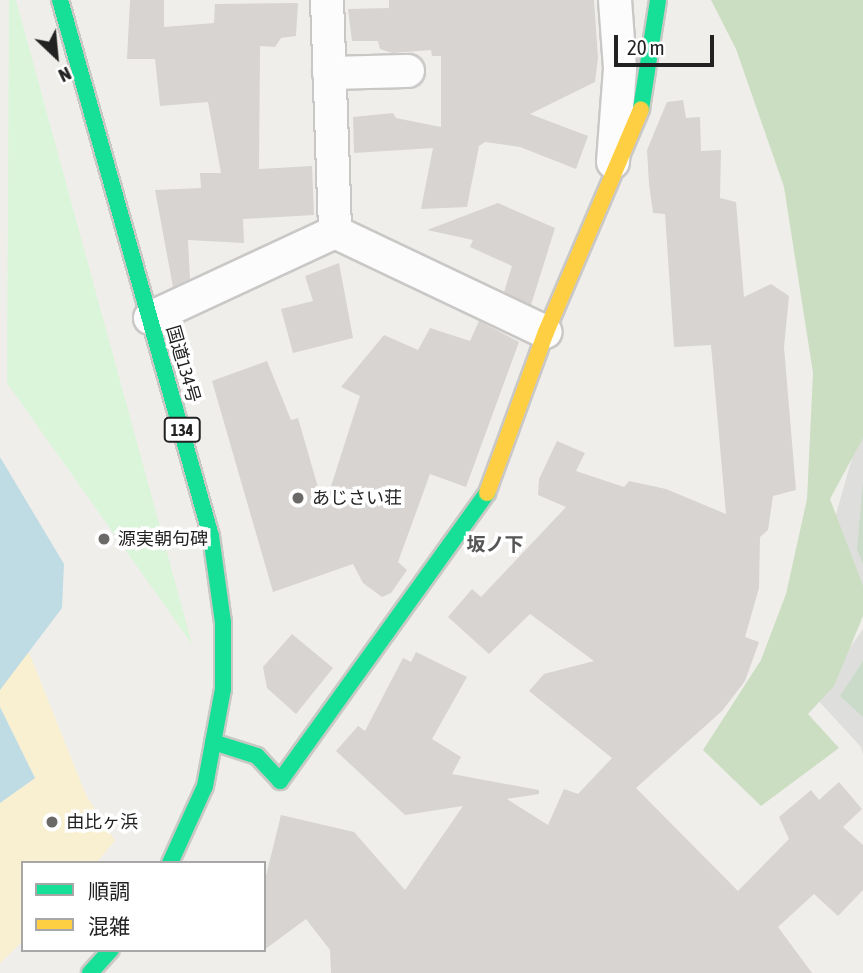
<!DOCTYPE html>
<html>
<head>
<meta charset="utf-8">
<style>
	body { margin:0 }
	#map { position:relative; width:863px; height:973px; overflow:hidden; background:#f0eeeb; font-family:"Asap Condensed","Noto Sans JP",sans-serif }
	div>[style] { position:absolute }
	.religious>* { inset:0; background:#dededc }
	.forest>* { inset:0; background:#cbdec1 }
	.sand>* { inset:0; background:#f8f0d0 }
	.cemetery>* { inset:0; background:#cadbca }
	.park>* { inset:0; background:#daf5da }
	.water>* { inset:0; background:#bfdbe3 }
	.building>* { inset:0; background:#d7d4d2 }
	.roads { filter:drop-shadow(2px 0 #c9c8c7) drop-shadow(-2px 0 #c9c8c7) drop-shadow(0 2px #c9c8c7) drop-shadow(0 -2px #c9c8c7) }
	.street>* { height:32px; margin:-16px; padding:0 16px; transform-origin:16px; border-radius:16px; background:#fdfcfc }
	.fast>* { height:16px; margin:-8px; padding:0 8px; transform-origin:8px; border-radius:8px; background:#16e098 }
	.slow>* { height:16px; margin:-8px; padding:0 8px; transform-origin:8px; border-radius:8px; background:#ffcf43 }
	.dots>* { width:19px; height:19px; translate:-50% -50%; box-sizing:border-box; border:4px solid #fff; border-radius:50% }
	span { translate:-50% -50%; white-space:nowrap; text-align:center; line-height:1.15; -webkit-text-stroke:7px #fff; paint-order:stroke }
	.shield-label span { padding:2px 5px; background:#fff; border:2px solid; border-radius:5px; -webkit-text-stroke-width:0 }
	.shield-label { font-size:16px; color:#222; font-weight:700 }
	.street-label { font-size:18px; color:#222 }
	.poi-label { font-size:18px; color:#222 }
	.left { translate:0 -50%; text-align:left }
	.neighbourhood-label { font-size:19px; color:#555; font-weight:700 }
	.legend { position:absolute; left:21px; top:861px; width:245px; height:91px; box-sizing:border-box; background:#fff; border:2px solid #a7a7a7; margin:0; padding:9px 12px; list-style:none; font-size:21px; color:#222 }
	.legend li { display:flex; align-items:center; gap:14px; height:35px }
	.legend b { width:35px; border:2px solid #a7a7a7 }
	.north { position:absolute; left:21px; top:21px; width:70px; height:70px; -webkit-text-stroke:5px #fff; paint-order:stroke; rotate:154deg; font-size:19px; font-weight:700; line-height:28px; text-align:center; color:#222 }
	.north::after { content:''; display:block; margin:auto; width:24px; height:32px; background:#222; clip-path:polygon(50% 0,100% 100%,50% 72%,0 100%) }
	.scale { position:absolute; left:614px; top:35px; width:100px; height:32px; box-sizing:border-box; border:4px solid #222; border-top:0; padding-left:9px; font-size:21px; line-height:24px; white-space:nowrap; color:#222; -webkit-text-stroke:5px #fff; paint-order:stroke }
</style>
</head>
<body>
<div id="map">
	<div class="religious">
		<i style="clip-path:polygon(863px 420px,863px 606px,834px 521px)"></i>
		<i style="clip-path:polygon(863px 629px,863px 755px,861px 747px,815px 697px)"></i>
	</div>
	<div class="forest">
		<i style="clip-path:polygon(711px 0,863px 0,863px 438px,830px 499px,863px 586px,863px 616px,834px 686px,808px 714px,839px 748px,761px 806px,703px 750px,761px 660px,786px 594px,807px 499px,813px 373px,784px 187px,736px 49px)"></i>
	</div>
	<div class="sand">
		<i style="clip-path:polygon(28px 650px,86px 795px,115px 841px,96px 863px,23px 863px,23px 941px,0 963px,0 803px,35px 778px,0 707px,0 690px)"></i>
	</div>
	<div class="cemetery">
		<i style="clip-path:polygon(863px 482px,863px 564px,857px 549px)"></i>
		<i style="clip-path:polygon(863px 661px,863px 717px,840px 696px)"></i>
	</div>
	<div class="park">
		<i style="clip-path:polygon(9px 0,16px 0,192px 644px,7px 383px)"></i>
	</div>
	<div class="water">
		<i style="clip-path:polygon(0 457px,64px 564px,62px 608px,0 690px)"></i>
		<i style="clip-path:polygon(0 707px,35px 778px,0 803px)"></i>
	</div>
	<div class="building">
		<i style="clip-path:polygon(130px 0,164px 0,164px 27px,214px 23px,215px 4px,298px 3px,296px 36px,281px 38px,275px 47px,260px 46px,259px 169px,312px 166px,314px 215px,243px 219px,244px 243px,188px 240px,190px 279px,173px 287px,155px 190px,201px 188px,200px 173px,221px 173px,208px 102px,160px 106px,155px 59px,127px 59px)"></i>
		<i style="clip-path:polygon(389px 0,594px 0,598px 58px,595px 82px,530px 114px,588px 136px,576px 169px,520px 147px,485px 142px,479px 146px,467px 207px,421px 209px,433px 148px,354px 153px,353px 117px,393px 113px,396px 118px,441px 127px,441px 56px,432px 56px,431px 50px,392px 53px,380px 49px,378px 41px,352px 41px,348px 9px,389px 8px)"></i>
		<i style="clip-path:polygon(683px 100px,686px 118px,700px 117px,701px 151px,721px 150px,720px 198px,736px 202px,744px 297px,771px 284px,789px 296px,784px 347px,796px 490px,773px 496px,768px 530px,760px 537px,759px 588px,745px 637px,759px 642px,745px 681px,722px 711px,636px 788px,738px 891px,789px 839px,779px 817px,811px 790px,819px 800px,839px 782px,862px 809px,843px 827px,863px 845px,863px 890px,838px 916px,814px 894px,778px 927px,812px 973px,331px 973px,330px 950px,306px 919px,264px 950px,264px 884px,281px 815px,354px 832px,405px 890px,463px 806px,405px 815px,336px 751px,358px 726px,365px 731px,403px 658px,411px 662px,416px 652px,467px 677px,432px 739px,461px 757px,452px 774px,539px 790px,539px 794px,507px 799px,548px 825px,564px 789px,578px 794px,612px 758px,529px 691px,544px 674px,594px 661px,530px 614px,489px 654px,448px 617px,472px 589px,481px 597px,566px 507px,538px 495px,539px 479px,557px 441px,585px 453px,576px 471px,624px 487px,629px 481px,666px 489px,726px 514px,711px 345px,674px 347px,665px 214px,653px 213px,649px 184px,647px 150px,667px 102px)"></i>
		<i style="clip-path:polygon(498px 203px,555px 228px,531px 305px,504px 292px,512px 266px,470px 247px,473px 240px,427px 230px)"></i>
		<i style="clip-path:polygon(339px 263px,353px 338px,293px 353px,281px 309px,313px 301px,305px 276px)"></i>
		<i style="clip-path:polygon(479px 321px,519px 342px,466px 487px,430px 474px,398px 562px,407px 570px,391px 593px,382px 597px,363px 583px,353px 564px,273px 592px,212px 381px,267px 361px,291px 420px,298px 418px,324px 508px,360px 396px,341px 387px,384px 335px,418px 350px,430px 328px,470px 341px)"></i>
		<i style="clip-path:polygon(292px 634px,333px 668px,296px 714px,267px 688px,263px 667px)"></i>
	</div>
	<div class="roads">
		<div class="street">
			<i style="left:327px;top:0;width:232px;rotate:88deg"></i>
			<i style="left:329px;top:73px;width:79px;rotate:-1.5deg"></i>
			<i style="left:613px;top:162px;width:94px;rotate:-85.7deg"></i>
			<i style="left:620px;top:68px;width:68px;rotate:-94.2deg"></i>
			<i style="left:335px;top:232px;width:233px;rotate:25.4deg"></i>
			<i style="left:150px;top:318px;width:204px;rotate:-24.9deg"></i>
		</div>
		<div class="fast">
			<i style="left:60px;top:0;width:557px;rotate:74.27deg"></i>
			<i style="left:211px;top:536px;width:87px;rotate:82.1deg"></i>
			<i style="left:223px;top:622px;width:67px;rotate:90deg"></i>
			<i style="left:223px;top:689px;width:99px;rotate:100.5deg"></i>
			<i style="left:205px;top:786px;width:85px;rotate:114.4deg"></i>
			<i style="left:641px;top:109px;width:110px;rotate:-81.1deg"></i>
			<i style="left:213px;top:742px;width:46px;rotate:17.7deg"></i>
			<i style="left:257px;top:756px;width:34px;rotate:47deg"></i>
			<i style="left:280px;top:781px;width:355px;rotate:-54.3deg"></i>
			<i style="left:90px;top:973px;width:31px;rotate:-48deg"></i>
		</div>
		<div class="slow">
			<i style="left:487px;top:493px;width:171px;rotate:-69.9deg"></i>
			<i style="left:546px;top:332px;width:242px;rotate:-66.9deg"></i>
		</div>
	</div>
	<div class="dots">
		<i style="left:298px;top:498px;background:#6a6968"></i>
		<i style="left:104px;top:539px;background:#6a6968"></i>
		<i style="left:52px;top:822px;background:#6a6968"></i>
	</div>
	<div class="shield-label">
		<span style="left:182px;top:430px">134</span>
	</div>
	<div class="street-label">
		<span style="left:183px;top:364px;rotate:74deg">国道134号</span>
	</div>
	<div class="poi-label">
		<span class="left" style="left:312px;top:498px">あじさい荘</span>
		<span class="left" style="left:118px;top:539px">源実朝句碑</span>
		<span class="left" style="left:66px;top:822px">由比ヶ浜</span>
	</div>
	<div class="neighbourhood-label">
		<span style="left:495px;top:545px">坂ノ下</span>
	</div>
	<ul class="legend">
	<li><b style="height:9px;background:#16e098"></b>順調</li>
	<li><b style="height:9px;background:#ffcf43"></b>混雑</li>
	</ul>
	<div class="north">N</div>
	<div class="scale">20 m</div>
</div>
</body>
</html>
